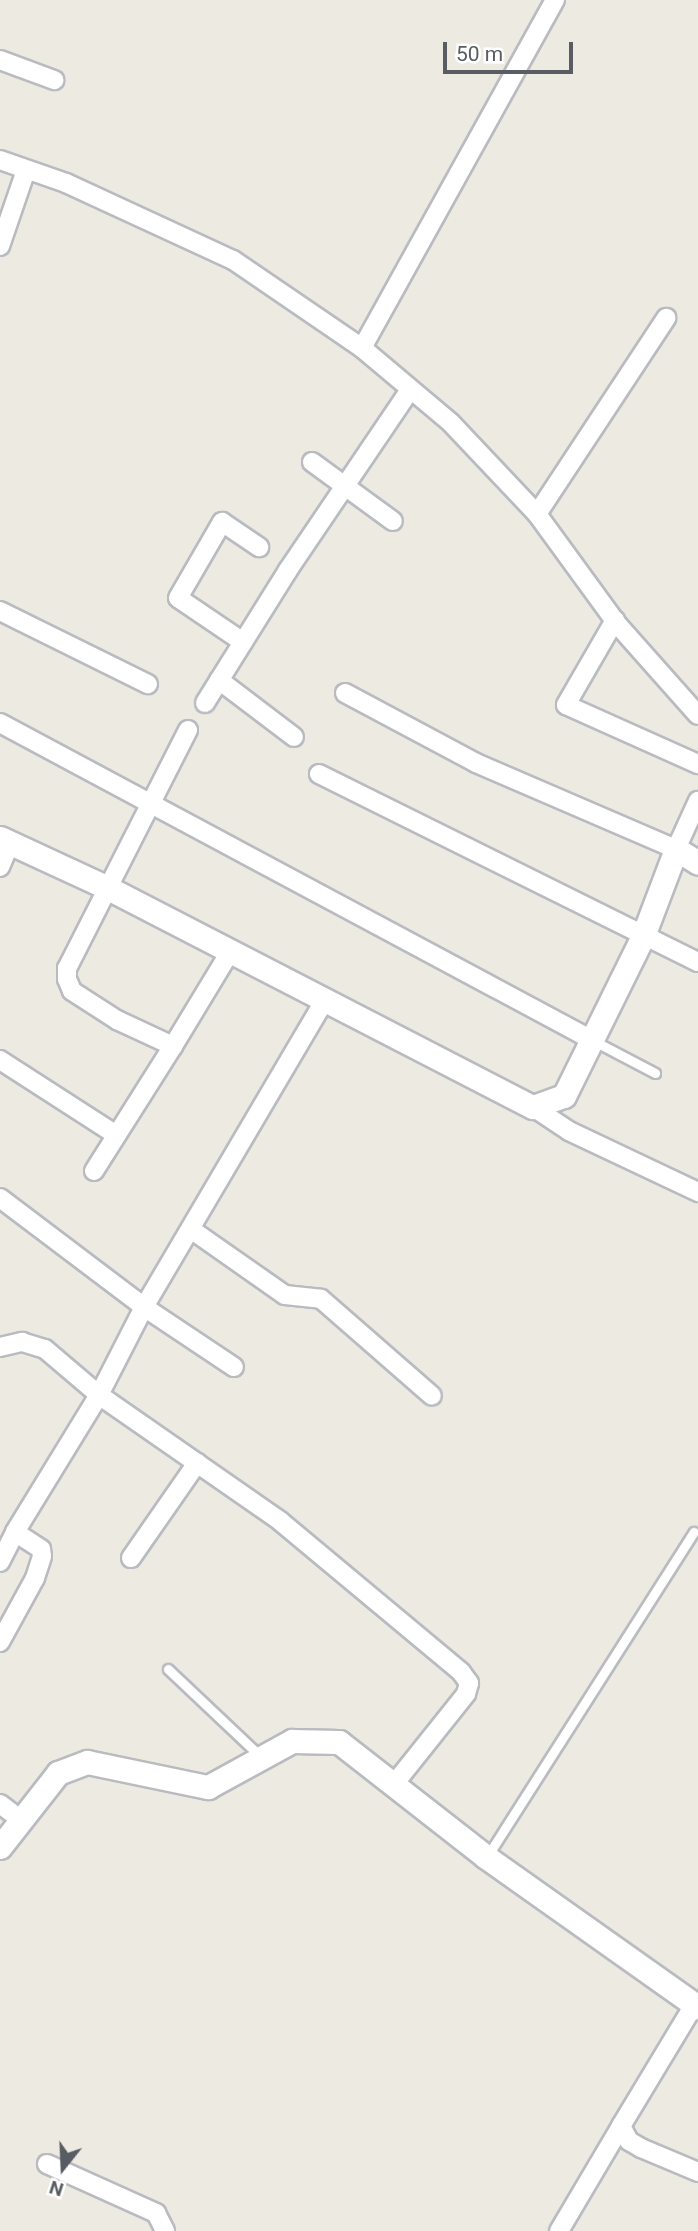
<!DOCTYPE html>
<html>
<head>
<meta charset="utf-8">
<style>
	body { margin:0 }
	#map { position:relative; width:698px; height:2231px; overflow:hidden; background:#edebe1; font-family:Roboto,sans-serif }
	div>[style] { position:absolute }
	.roads { filter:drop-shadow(2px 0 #b9bbc1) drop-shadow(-2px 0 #b9bbc1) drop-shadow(0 2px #b9bbc1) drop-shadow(0 -2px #b9bbc1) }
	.service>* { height:9px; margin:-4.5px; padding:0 4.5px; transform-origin:4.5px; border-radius:4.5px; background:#fff }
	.minor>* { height:18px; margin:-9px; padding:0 9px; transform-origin:9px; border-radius:9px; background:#fff }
	.tertiary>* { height:23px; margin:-11.5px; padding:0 11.5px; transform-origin:11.5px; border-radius:11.5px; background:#fff }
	span { translate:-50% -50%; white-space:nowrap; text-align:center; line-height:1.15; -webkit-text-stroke:5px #fff; paint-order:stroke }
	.north { position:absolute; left:28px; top:2133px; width:70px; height:70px; -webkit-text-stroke:5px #fff; paint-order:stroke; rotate:198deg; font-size:19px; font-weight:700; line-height:28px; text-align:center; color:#595d63 }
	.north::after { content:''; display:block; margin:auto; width:24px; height:32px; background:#595d63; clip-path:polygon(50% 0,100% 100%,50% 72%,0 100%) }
	.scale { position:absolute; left:443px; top:42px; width:130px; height:32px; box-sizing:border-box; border:4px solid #595d63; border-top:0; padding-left:9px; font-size:21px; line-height:24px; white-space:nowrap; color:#595d63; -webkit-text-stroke:5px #fff; paint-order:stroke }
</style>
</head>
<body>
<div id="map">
	<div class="roads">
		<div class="service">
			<i style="left:594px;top:1041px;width:69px;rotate:27.7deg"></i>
			<i style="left:168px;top:1669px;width:128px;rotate:43.4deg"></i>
			<i style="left:488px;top:1855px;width:383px;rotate:-57.5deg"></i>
		</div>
		<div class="minor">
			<i style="left:0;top:60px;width:58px;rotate:20.3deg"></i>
			<i style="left:0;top:160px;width:70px;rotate:19.2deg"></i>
			<i style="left:66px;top:183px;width:184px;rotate:24.8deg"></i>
			<i style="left:233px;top:260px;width:156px;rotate:34.3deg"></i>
			<i style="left:362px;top:348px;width:116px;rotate:40.1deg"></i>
			<i style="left:451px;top:423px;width:125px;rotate:46.6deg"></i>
			<i style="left:537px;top:514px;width:137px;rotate:53.9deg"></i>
			<i style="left:618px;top:625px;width:120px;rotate:48.4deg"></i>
			<i style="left:0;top:246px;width:80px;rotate:-71.1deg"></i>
			<i style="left:362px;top:348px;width:398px;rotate:-61deg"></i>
			<i style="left:312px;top:462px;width:100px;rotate:36.1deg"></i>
			<i style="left:537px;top:514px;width:235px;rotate:-56.6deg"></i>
			<i style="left:0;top:611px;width:165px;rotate:26.3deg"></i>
			<i style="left:615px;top:620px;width:98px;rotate:120deg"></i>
			<i style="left:566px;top:705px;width:145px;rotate:24.1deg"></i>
			<i style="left:243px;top:642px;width:78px;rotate:-145.9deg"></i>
			<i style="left:178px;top:598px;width:88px;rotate:-59.9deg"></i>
			<i style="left:222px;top:522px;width:45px;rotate:34deg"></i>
			<i style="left:219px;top:680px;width:94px;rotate:37.2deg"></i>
			<i style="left:345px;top:693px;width:149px;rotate:28.1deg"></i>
			<i style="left:476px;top:763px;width:218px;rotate:23.3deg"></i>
			<i style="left:676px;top:849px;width:53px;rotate:-65.4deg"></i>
			<i style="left:205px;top:703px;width:157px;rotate:-58deg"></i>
			<i style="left:288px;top:570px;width:217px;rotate:-55.9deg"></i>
			<i style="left:0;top:723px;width:674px;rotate:28.16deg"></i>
			<i style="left:188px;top:730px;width:267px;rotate:116.9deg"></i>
			<i style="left:67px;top:968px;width:11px;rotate:90deg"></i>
			<i style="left:67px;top:979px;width:13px;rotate:67deg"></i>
			<i style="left:72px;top:991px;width:54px;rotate:32.8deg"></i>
			<i style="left:117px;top:1020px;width:62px;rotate:24.9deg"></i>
			<i style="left:173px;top:1046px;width:110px;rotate:-58.8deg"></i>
			<i style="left:319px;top:774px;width:423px;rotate:26.4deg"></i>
			<i style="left:0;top:867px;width:26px;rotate:-67deg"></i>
			<i style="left:0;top:1060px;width:137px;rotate:32.8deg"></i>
			<i style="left:533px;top:1107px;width:43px;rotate:33.7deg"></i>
			<i style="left:569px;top:1131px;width:143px;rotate:25.3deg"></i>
			<i style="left:94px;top:1171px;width:148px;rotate:-57.7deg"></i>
			<i style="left:0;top:1198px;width:181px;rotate:37.1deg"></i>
			<i style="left:144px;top:1307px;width:108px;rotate:33.7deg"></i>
			<i style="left:192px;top:1230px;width:113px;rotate:35deg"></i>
			<i style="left:285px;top:1295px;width:36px;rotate:6deg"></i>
			<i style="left:321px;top:1299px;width:147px;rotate:41.1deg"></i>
			<i style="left:0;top:1347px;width:23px;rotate:-13deg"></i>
			<i style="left:22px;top:1342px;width:24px;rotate:17deg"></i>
			<i style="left:45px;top:1349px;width:71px;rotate:40.4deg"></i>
			<i style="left:99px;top:1395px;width:221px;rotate:34.8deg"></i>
			<i style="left:280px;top:1521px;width:236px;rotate:39.8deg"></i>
			<i style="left:461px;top:1672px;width:14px;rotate:54deg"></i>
			<i style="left:469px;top:1683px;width:11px;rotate:105deg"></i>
			<i style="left:466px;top:1694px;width:114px;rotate:128.6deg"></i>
			<i style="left:131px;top:1558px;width:116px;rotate:-55.2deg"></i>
			<i style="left:0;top:1562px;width:34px;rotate:-63deg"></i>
			<i style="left:0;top:1642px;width:73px;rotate:-61.3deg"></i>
			<i style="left:35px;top:1578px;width:23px;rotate:-72deg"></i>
			<i style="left:42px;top:1556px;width:7px;rotate:-98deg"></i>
			<i style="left:41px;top:1549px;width:31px;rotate:-147deg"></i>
			<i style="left:15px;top:1532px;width:161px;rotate:-58.5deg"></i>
			<i style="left:99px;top:1395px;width:99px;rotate:-62.9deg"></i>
			<i style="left:144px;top:1307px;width:355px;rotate:-59.5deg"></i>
			<i style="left:0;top:1804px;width:26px;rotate:37deg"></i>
			<i style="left:694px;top:2005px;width:141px;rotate:121.1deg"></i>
			<i style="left:621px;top:2126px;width:17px;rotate:62deg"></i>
			<i style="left:629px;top:2141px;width:14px;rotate:30deg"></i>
			<i style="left:641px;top:2148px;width:62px;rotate:22.8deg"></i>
			<i style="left:47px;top:2164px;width:120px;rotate:24.2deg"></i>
			<i style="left:156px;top:2213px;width:20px;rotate:63deg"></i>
			<i style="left:559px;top:2231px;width:122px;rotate:-59.4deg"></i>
		</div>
		<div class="tertiary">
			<i style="left:0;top:838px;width:117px;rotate:24.8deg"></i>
			<i style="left:106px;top:887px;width:480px;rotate:27.3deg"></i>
			<i style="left:533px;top:1107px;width:33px;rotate:-20deg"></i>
			<i style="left:564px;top:1096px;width:178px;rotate:-63.7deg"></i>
			<i style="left:643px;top:936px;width:93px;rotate:-69.2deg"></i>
			<i style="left:676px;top:849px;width:26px;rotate:32deg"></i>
			<i style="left:0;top:1847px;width:94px;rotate:-51.9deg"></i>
			<i style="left:58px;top:1773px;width:31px;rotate:-21deg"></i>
			<i style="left:87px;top:1762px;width:124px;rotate:11.7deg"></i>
			<i style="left:208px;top:1787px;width:96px;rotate:-28.7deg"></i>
			<i style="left:292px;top:1741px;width:47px;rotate:1.2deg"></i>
			<i style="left:339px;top:1742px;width:187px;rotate:38deg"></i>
			<i style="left:486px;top:1857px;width:260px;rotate:35.3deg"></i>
		</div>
	</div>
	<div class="north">N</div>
	<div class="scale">50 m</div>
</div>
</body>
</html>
